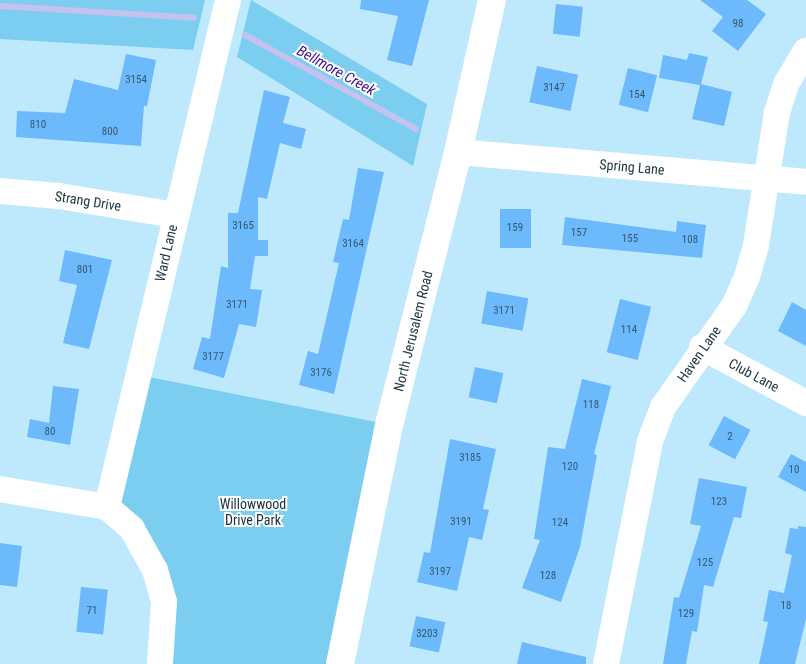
<!DOCTYPE html>
<html>
<head>
<meta charset="utf-8">
<style>
	body { margin:0 }
	#map { position:relative; width:806px; height:664px; overflow:hidden; background:#bee9fc; font-family:"Roboto Condensed",sans-serif }
	div>[style] { position:absolute }
	.green>* { inset:0; background:#7bcef0 }
	.stream>* { height:6px; margin:-3px; padding:0 3px; transform-origin:3px; border-radius:3px; background:#c4c2ee }
	.building>* { inset:0; background:#6cb9fc; transform-origin:0 0 }
	.street>* { height:26px; margin:-13px; padding:0 13px; transform-origin:13px; border-radius:13px; background:#fff }
	.secondary>* { height:28px; margin:-14px; padding:0 14px; transform-origin:14px; border-radius:14px; background:#fff }
	span { translate:-50% -50%; white-space:nowrap; text-align:center; line-height:1.15; -webkit-text-stroke:4px #fff; paint-order:stroke }
	.number-label { font-size:11px; color:#345870 }
	.number-label span { -webkit-text-stroke-width:0 }
	.street-label { font-size:14px; color:#223841 }
	.park-label { font-size:14px; color:#162f39 }
	.water-label { font-size:15px; color:#3b1292; font-style:italic }
</style>
</head>
<body>
<div id="map">
	<div class="green">
		<i style="clip-path:polygon(0 0,205px 0,193px 50px,0 39px)"></i>
		<i style="clip-path:polygon(251px 0,427px 104px,413px 166px,237px 57px)"></i>
		<i style="clip-path:polygon(139px 375px,386px 424px,337px 664px,162px 664px,165px 602px,108px 507px)"></i>
	</div>
	<div class="stream">
		<i style="left:0;top:6px;width:194px;rotate:3.5deg"></i>
		<i style="left:245px;top:35px;width:195px;rotate:28.8deg"></i>
	</div>
	<div class="building">
		<i style="clip-path:polygon(361px 0,429px 0,412px 66px,387px 60px,398px 16px,360px 9px)"></i>
		<i style="clip-path:polygon(700px 0,747px 0,766px 14px,738px 51px,712px 31px,723px 17px)"></i>
		<i style="left:556px;top:4px;width:27px;height:30px;rotate:6deg"></i>
		<i style="clip-path:polygon(689px 53px,708px 57px,701px 84px,732px 92px,724px 126px,692px 119px,700px 85px,659px 78px,663px 55px,687px 60px)"></i>
		<i style="clip-path:polygon(126px 54px,156px 60px,147px 106px,144px 106px,141px 146px,16px 137px,17px 111px,65px 113px,74px 79px,118px 90px)"></i>
		<i style="left:537px;top:66px;width:42px;height:37px;rotate:12deg"></i>
		<i style="left:628px;top:68px;width:30px;height:38px;rotate:14deg"></i>
		<i style="clip-path:polygon(264px 90px,290px 97px,283px 123px,306px 129px,301px 149px,280px 143px,267px 199px,258px 197px,258px 240px,268px 240px,268px 256px,255px 256px,250px 289px,262px 290px,256px 327px,239px 324px,224px 378px,193px 369px,202px 337px,210px 339px,221px 266px,228px 268px,228px 213px,238px 213px)"></i>
		<i style="clip-path:polygon(358px 168px,384px 172px,334px 394px,299px 385px,308px 351px,318px 354px,339px 263px,333px 262px,343px 219px,349px 220px)"></i>
		<i style="left:500px;top:209px;width:31px;height:39px"></i>
		<i style="clip-path:polygon(565px 217px,676px 232px,677px 221px,706px 225px,702px 258px,562px 245px)"></i>
		<i style="clip-path:polygon(65px 250px,112px 260px,89px 349px,63px 343px,77px 285px,59px 281px)"></i>
		<i style="left:487px;top:291px;width:42px;height:33px;rotate:10deg"></i>
		<i style="left:620px;top:299px;width:32px;height:55px;rotate:14deg"></i>
		<i style="clip-path:polygon(792px 302px,806px 310px,806px 346px,778px 331px)"></i>
		<i style="left:475px;top:367px;width:29px;height:31px;rotate:12deg"></i>
		<i style="clip-path:polygon(582px 379px,611px 386px,594px 454px,597px 455px,580px 547px,561px 602px,522px 588px,540px 540px,534px 539px,548px 447px,565px 449px)"></i>
		<i style="clip-path:polygon(53px 386px,79px 389px,70px 445px,27px 437px,30px 419px,49px 423px)"></i>
		<i style="left:724px;top:416px;width:30px;height:33px;rotate:28deg"></i>
		<i style="clip-path:polygon(450px 439px,496px 449px,483px 509px,489px 510px,482px 540px,469px 537px,457px 591px,417px 582px,424px 552px,430px 553px)"></i>
		<i style="clip-path:polygon(791px 454px,806px 462px,806px 492px,778px 477px)"></i>
		<i style="clip-path:polygon(699px 478px,747px 487px,741px 518px,734px 517px,713px 587px,704px 585px,697px 632px,692px 631px,686px 664px,663px 664px,674px 597px,679px 598px,701px 526px,690px 524px)"></i>
		<i style="clip-path:polygon(798px 526px,806px 527px,806px 619px,795px 664px,759px 664px,768px 622px,763px 621px,769px 590px,784px 593px,792px 555px,785px 553px,790px 528px,798px 529px)"></i>
		<i style="clip-path:polygon(0 543px,22px 546px,17px 587px,0 585px)"></i>
		<i style="left:81px;top:587px;width:27px;height:45px;rotate:6deg"></i>
		<i style="left:416px;top:616px;width:30px;height:31px;rotate:12deg"></i>
		<i style="clip-path:polygon(522px 642px,586px 657px,586px 664px,517px 664px)"></i>
	</div>
	<div class="street">
		<i style="left:458px;top:152px;width:349px;rotate:4.9deg"></i>
		<i style="left:0;top:191px;width:59px;rotate:4.8deg"></i>
		<i style="left:59px;top:196px;width:118px;rotate:9.3deg"></i>
		<i style="left:702px;top:347px;width:118px;rotate:28.3deg"></i>
		<i style="left:0;top:489px;width:109px;rotate:9.5deg"></i>
		<i style="left:107px;top:507px;width:33px;rotate:41deg"></i>
		<i style="left:132px;top:529px;width:47px;rotate:60.7deg"></i>
		<i style="left:155px;top:570px;width:33px;rotate:74deg"></i>
		<i style="left:164px;top:602px;width:62px;rotate:93.7deg"></i>
		<i style="left:107px;top:507px;width:521px;rotate:-76.58deg"></i>
		<i style="left:606px;top:664px;width:227px;rotate:-78.8deg"></i>
		<i style="left:650px;top:441px;width:36px;rotate:-69deg"></i>
		<i style="left:663px;top:407px;width:123px;rotate:-54.9deg"></i>
		<i style="left:734px;top:306px;width:32px;rotate:-66deg"></i>
		<i style="left:747px;top:277px;width:33px;rotate:-74deg"></i>
		<i style="left:756px;top:245px;width:135px;rotate:-81deg"></i>
		<i style="left:777px;top:112px;width:29px;rotate:-72deg"></i>
		<i style="left:786px;top:84px;width:39px;rotate:-59deg"></i>
	</div>
	<div class="secondary">
		<i style="left:340px;top:664px;width:248px;rotate:-78.4deg"></i>
		<i style="left:390px;top:421px;width:277px;rotate:-75.8deg"></i>
		<i style="left:458px;top:152px;width:156px;rotate:-77.4deg"></i>
	</div>
	<div class="number-label">
		<span style="left:738px;top:24px">98</span>
		<span style="left:136px;top:80px">3154</span>
		<span style="left:554px;top:88px">3147</span>
		<span style="left:637px;top:95px">154</span>
		<span style="left:38px;top:125px">810</span>
		<span style="left:110px;top:132px">800</span>
		<span style="left:243px;top:226px">3165</span>
		<span style="left:515px;top:228px">159</span>
		<span style="left:579px;top:233px">157</span>
		<span style="left:630px;top:239px">155</span>
		<span style="left:690px;top:240px">108</span>
		<span style="left:353px;top:244px">3164</span>
		<span style="left:85px;top:270px">801</span>
		<span style="left:237px;top:305px">3171</span>
		<span style="left:504px;top:311px">3171</span>
		<span style="left:629px;top:330px">114</span>
		<span style="left:213px;top:357px">3177</span>
		<span style="left:321px;top:373px">3176</span>
		<span style="left:591px;top:405px">118</span>
		<span style="left:50px;top:432px">80</span>
		<span style="left:730px;top:437px">2</span>
		<span style="left:470px;top:458px">3185</span>
		<span style="left:570px;top:467px">120</span>
		<span style="left:794px;top:470px">10</span>
		<span style="left:719px;top:502px">123</span>
		<span style="left:461px;top:522px">3191</span>
		<span style="left:560px;top:523px">124</span>
		<span style="left:705px;top:563px">125</span>
		<span style="left:440px;top:572px">3197</span>
		<span style="left:548px;top:576px">128</span>
		<span style="left:786px;top:606px">18</span>
		<span style="left:92px;top:611px">71</span>
		<span style="left:686px;top:614px">129</span>
		<span style="left:427px;top:634px">3203</span>
	</div>
	<div class="street-label">
		<span style="left:632px;top:167px;rotate:5deg">Spring Lane</span>
		<span style="left:88px;top:201px;rotate:9deg">Strang Drive</span>
		<span style="left:166px;top:253px;rotate:-77deg">Ward Lane</span>
		<span style="left:413px;top:331px;rotate:-76deg">North Jerusalem Road</span>
		<span style="left:699px;top:354px;rotate:-55deg">Haven Lane</span>
		<span style="left:754px;top:375px;rotate:28deg">Club Lane</span>
	</div>
	<div class="park-label">
		<span style="left:253px;top:512px">Willowwood<br>Drive Park</span>
	</div>
	<div class="water-label">
		<span style="left:336px;top:71px;rotate:29deg">Bellmore Creek</span>
	</div>
</div>
</body>
</html>
